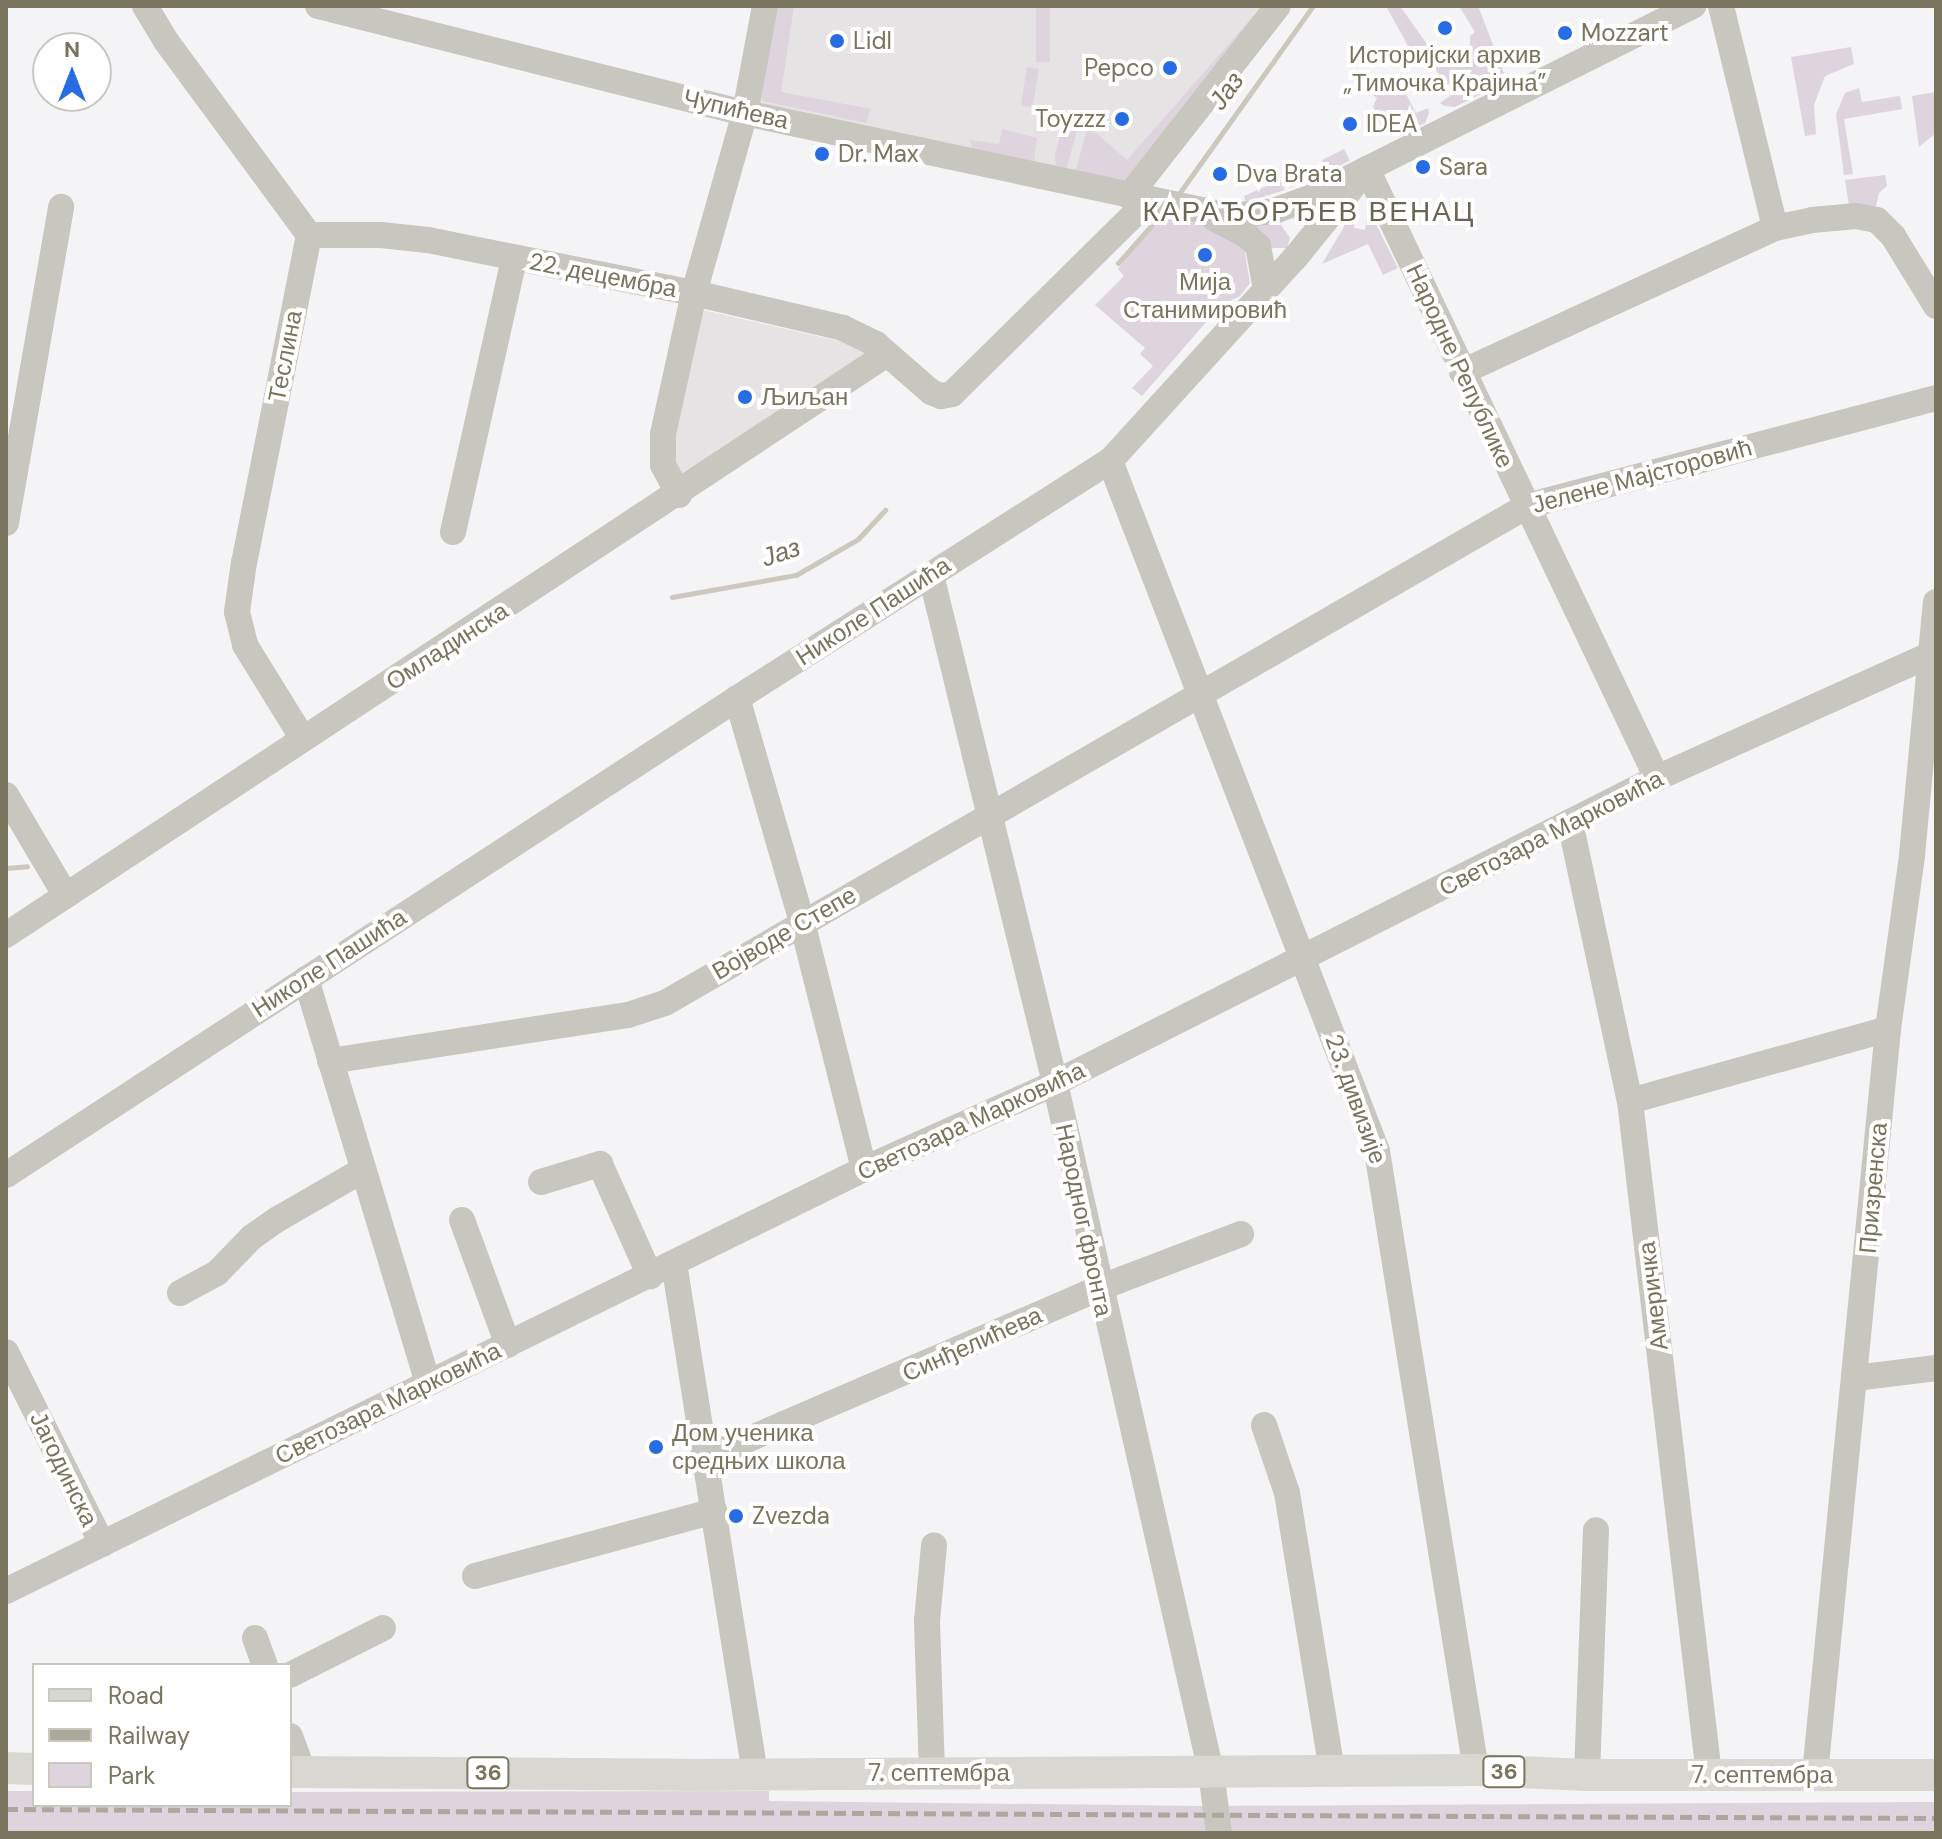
<!DOCTYPE html>
<html>
<head>
<meta charset="utf-8">
<style>
	body { margin:0 }
	#map { position:relative; width:1942px; height:1839px; overflow:hidden; background:#f4f3f6; font-family:"DM Sans",sans-serif }
	div>[style] { position:absolute }
	.built>* { inset:0; background:#e5e3e4 }
	.green>* { inset:0; background:#ddd4dd; transform-origin:0 0 }
	.stream>* { height:5px; margin:-2.5px; padding:0 2.5px; transform-origin:2.5px; border-radius:2.5px; background:#cdc8be }
	.minor>* { height:26px; margin:-13px; padding:0 13px; transform-origin:13px; border-radius:13px; background:#c7c6bf }
	.major>* { height:32px; margin:-16px; padding:0 16px; transform-origin:16px; border-radius:16px; background:#d9d7d1 }
	.rail>* { height:5px; margin-top:-2.5px; transform-origin:0; background:repeating-linear-gradient(90deg,#aba99e 0 12px,transparent 0 18px) }
	.dots>* { width:22px; height:22px; translate:-50% -50%; box-sizing:border-box; border:4px solid #fff; border-radius:50% }
	span { translate:-50% -50%; white-space:nowrap; text-align:center; line-height:1.15; -webkit-text-stroke:8px #fff; paint-order:stroke }
	.shield-label span { padding:2px 6px; background:#fff; border:2px solid; border-radius:6px; -webkit-text-stroke-width:0 }
	.shield-label { font-size:22px; color:#78745d; font-weight:700 }
	.poi-label { font-size:24px; color:#78745d }
	.left { translate:0 -50%; text-align:left }
	.right { translate:-100% -50%; text-align:right }
	.street-label { font-size:24px; color:#78745d }
	.water-label { font-size:26px; color:#79705c; font-style:italic }
	.quarter-label { font-size:28px; color:#696653; letter-spacing:2px }
	.frame { position:absolute; inset:0; border:8px solid #78745d; pointer-events:none }
	.legend { position:absolute; left:32px; top:1663px; width:260px; height:144px; box-sizing:border-box; background:#fff; border:2px solid #c9c7be; margin:0; padding:10px 14px; list-style:none; font-size:24px; color:#78745d }
	.legend li { display:flex; align-items:center; gap:16px; height:40px }
	.legend b { width:40px; border:2px solid #c9c7be }
	.north { position:absolute; left:32px; top:32px; width:80px; height:80px; box-sizing:border-box; background:#fff; border:2px solid #c9c7be; border-radius:50%; rotate:0deg; font-size:22px; font-weight:700; line-height:32px; text-align:center; color:#78745d }
	.north::after { content:''; display:block; margin:auto; width:28px; height:36px; background:#276ce2; clip-path:polygon(50% 0,100% 100%,50% 72%,0 100%) }
</style>
</head>
<body>
<div id="map">
	<div class="built">
		<i style="clip-path:polygon(765px 6px,1266px 6px,1126px 186px,746px 103px)"></i>
		<i style="clip-path:polygon(698px 309px,856px 345px,865px 350px,866px 357px,682px 483px,669px 448px)"></i>
	</div>
	<div class="green">
		<i style="clip-path:polygon(776px 6px,794px 6px,781px 92px,871px 109px,866px 123px,763px 101px,760px 95px)"></i>
		<i style="left:1036px;top:6px;width:14px;height:56px"></i>
		<i style="clip-path:polygon(1262px 6px,1125px 185px,1075px 173px,1088px 126px,1127px 160px)"></i>
		<i style="clip-path:polygon(1386px 6px,1400px 6px,1436px 57px,1444px 53px,1456px 60px,1470px 53px,1470px 36px,1475px 32px,1459px 6px,1478px 6px,1507px 81px,1455px 107px,1444px 106px,1440px 103px,1450px 96px,1430px 58px,1418px 64px)"></i>
		<i style="clip-path:polygon(1851px 47px,1854px 64px,1825px 76px,1814px 105px,1816px 134px,1805px 136px,1791px 57px)"></i>
		<i style="left:1027px;top:67px;width:12px;height:39px;rotate:9deg"></i>
		<i style="clip-path:polygon(1396px 75px,1416px 113px,1428px 108px,1429px 113px,1425px 123px,1401px 134px,1381px 125px,1373px 106px,1377px 98px,1365px 90px)"></i>
		<i style="clip-path:polygon(1859px 88px,1862px 102px,1900px 96px,1902px 109px,1844px 119px,1853px 174px,1844px 175px,1836px 114px,1845px 93px)"></i>
		<i style="clip-path:polygon(1936px 92px,1936px 133px,1919px 147px,1912px 96px)"></i>
		<i style="clip-path:polygon(1069px 116px,1079px 123px,1066px 170px,1056px 165px,1055px 156px,1062px 125px)"></i>
		<i style="clip-path:polygon(1002px 129px,1037px 138px,1034px 161px,973px 149px,970px 140px,999px 144px)"></i>
		<i style="left:1344px;top:149px;width:13px;height:25px;rotate:63deg"></i>
		<i style="left:1307px;top:167px;width:12px;height:23px;rotate:66deg"></i>
		<i style="clip-path:polygon(1885px 175px,1887px 186px,1879px 193px,1874px 214px,1850px 212px,1845px 180px)"></i>
		<i style="clip-path:polygon(1280px 180px,1285px 190px,1246px 202px,1244px 196px)"></i>
		<i style="clip-path:polygon(1160px 213px,1212px 223px,1244px 247px,1250px 283px,1240px 296px,1220px 306px,1142px 396px,1132px 388px,1153px 366px,1140px 354px,1145px 348px,1095px 305px,1124px 276px,1118px 269px)"></i>
		<i style="clip-path:polygon(1355px 218px,1354px 228px,1365px 230px,1367px 218px,1374px 220px,1398px 268px,1383px 275px,1368px 244px,1322px 264px,1345px 225px)"></i>
		<i style="clip-path:polygon(1264px 220px,1281px 225px,1290px 238px,1287px 248px,1271px 248px,1250px 230px)"></i>
		<i style="clip-path:polygon(6px 1791px,34px 1791px,34px 1805px,290px 1805px,290px 1792px,769px 1791px,769px 1801px,1202px 1806px,1936px 1802px,1936px 1833px,6px 1833px)"></i>
	</div>
	<div class="stream">
		<i style="left:1178px;top:195px;width:232px;rotate:-54.5deg"></i>
		<i style="left:1118px;top:263px;width:71px;rotate:-48.4deg"></i>
		<i style="left:672px;top:597px;width:126px;rotate:-10.1deg"></i>
		<i style="left:796px;top:575px;width:72px;rotate:-30.1deg"></i>
		<i style="left:858px;top:539px;width:40px;rotate:-47deg"></i>
		<i style="left:6px;top:868px;width:21px;rotate:-5deg"></i>
	</div>
	<div class="minor">
		<i style="left:145px;top:6px;width:41px;rotate:59deg"></i>
		<i style="left:166px;top:41px;width:241px;rotate:53.6deg"></i>
		<i style="left:309px;top:235px;width:333px;rotate:101.2deg"></i>
		<i style="left:244px;top:562px;width:50px;rotate:98deg"></i>
		<i style="left:237px;top:612px;width:34px;rotate:76deg"></i>
		<i style="left:245px;top:645px;width:110px;rotate:58.3deg"></i>
		<i style="left:318px;top:6px;width:440px;rotate:14.1deg"></i>
		<i style="left:745px;top:113px;width:497px;rotate:12deg"></i>
		<i style="left:1231px;top:216px;width:43px;rotate:-6.6deg"></i>
		<i style="left:1274px;top:211px;width:35px;rotate:-20deg"></i>
		<i style="left:1307px;top:199px;width:432px;rotate:-26.6deg"></i>
		<i style="left:1721px;top:6px;width:228px;rotate:76.3deg"></i>
		<i style="left:1367px;top:169px;width:675px;rotate:64.54deg"></i>
		<i style="left:1129px;top:196px;width:241px;rotate:-51.9deg"></i>
		<i style="left:1215px;top:219px;width:34px;rotate:27deg"></i>
		<i style="left:1245px;top:234px;width:18px;rotate:43deg"></i>
		<i style="left:1258px;top:246px;width:44px;rotate:79.5deg"></i>
		<i style="left:309px;top:235px;width:72px"></i>
		<i style="left:381px;top:235px;width:47px;rotate:6.1deg"></i>
		<i style="left:428px;top:240px;width:271px;rotate:11.3deg"></i>
		<i style="left:694px;top:293px;width:153px;rotate:13.2deg"></i>
		<i style="left:843px;top:328px;width:37px;rotate:26deg"></i>
		<i style="left:876px;top:344px;width:73px;rotate:41.1deg"></i>
		<i style="left:931px;top:392px;width:11px;rotate:22deg"></i>
		<i style="left:941px;top:396px;width:11px;rotate:-10deg"></i>
		<i style="left:952px;top:394px;width:276px;rotate:-44.6deg"></i>
		<i style="left:1462px;top:372px;width:345px;rotate:-24.7deg"></i>
		<i style="left:1775px;top:228px;width:38px;rotate:-12deg"></i>
		<i style="left:1812px;top:220px;width:44px;rotate:-5.2deg"></i>
		<i style="left:1856px;top:216px;width:21px;rotate:11deg"></i>
		<i style="left:1877px;top:220px;width:23px;rotate:45deg"></i>
		<i style="left:1893px;top:236px;width:82px;rotate:58.4deg"></i>
		<i style="left:1110px;top:461px;width:740px;rotate:68.85deg"></i>
		<i style="left:1377px;top:1151px;width:627px;rotate:80.91deg"></i>
		<i style="left:679px;top:495px;width:34px;rotate:-118deg"></i>
		<i style="left:663px;top:465px;width:31px;rotate:-90deg"></i>
		<i style="left:663px;top:434px;width:144px;rotate:-77.6deg"></i>
		<i style="left:694px;top:293px;width:187px;rotate:-74.2deg"></i>
		<i style="left:745px;top:113px;width:109px;rotate:-79.4deg"></i>
		<i style="left:6px;top:523px;width:321px;rotate:-80.1deg"></i>
		<i style="left:453px;top:532px;width:281px;rotate:-77.4deg"></i>
		<i style="left:931px;top:575px;width:523px;rotate:76.28deg"></i>
		<i style="left:1055px;top:1083px;width:706px;rotate:77.24deg"></i>
		<i style="left:1211px;top:1772px;width:62px;rotate:82.5deg"></i>
		<i style="left:737px;top:698px;width:233px;rotate:73.8deg"></i>
		<i style="left:802px;top:922px;width:255px;rotate:75.9deg"></i>
		<i style="left:6px;top:795px;width:117px;rotate:59.3deg"></i>
		<i style="left:1570px;top:822px;width:285px;rotate:77.9deg"></i>
		<i style="left:1630px;top:1101px;width:679px;rotate:83.31deg"></i>
		<i style="left:6px;top:935px;width:1055px;rotate:-33.4deg"></i>
		<i style="left:306px;top:979px;width:422px;rotate:73.2deg"></i>
		<i style="left:330px;top:1061px;width:302px;rotate:-8.8deg"></i>
		<i style="left:628px;top:1015px;width:39px;rotate:-18deg"></i>
		<i style="left:665px;top:1003px;width:995px;rotate:-29.97deg"></i>
		<i style="left:1527px;top:506px;width:423px;rotate:-14.8deg"></i>
		<i style="left:1630px;top:1101px;width:268px;rotate:-15.6deg"></i>
		<i style="left:6px;top:1175px;width:888px;rotate:-33.1deg"></i>
		<i style="left:750px;top:690px;width:427px;rotate:-32.5deg"></i>
		<i style="left:1110px;top:461px;width:275px;rotate:-47.7deg"></i>
		<i style="left:1295px;top:258px;width:114px;rotate:-51deg"></i>
		<i style="left:541px;top:1182px;width:62px;rotate:-17deg"></i>
		<i style="left:600px;top:1164px;width:123px;rotate:65.9deg"></i>
		<i style="left:462px;top:1220px;width:133px;rotate:69.8deg"></i>
		<i style="left:674px;top:1263px;width:517px;rotate:80.99deg"></i>
		<i style="left:180px;top:1293px;width:42px;rotate:-28.4deg"></i>
		<i style="left:217px;top:1273px;width:50px;rotate:-45.8deg"></i>
		<i style="left:252px;top:1237px;width:32px;rotate:-35deg"></i>
		<i style="left:278px;top:1219px;width:98px;rotate:-30deg"></i>
		<i style="left:6px;top:1352px;width:215px;rotate:63.4deg"></i>
		<i style="left:1855px;top:1378px;width:82px;rotate:-7deg"></i>
		<i style="left:1264px;top:1425px;width:72px;rotate:71.3deg"></i>
		<i style="left:1287px;top:1493px;width:282px;rotate:80.8deg"></i>
		<i style="left:705px;top:1458px;width:429px;rotate:-23.3deg"></i>
		<i style="left:1099px;top:1288px;width:152px;rotate:-20.8deg"></i>
		<i style="left:475px;top:1576px;width:248px;rotate:-15.2deg"></i>
		<i style="left:6px;top:1591px;width:956px;rotate:-26.19deg"></i>
		<i style="left:864px;top:1169px;width:209px;rotate:-24.2deg"></i>
		<i style="left:1055px;top:1083px;width:675px;rotate:-26.87deg"></i>
		<i style="left:1657px;top:778px;width:306px;rotate:-24.3deg"></i>
		<i style="left:255px;top:1638px;width:29px;rotate:70deg"></i>
		<i style="left:290px;top:1675px;width:104px;rotate:-26.8deg"></i>
		<i style="left:290px;top:1736px;width:38px;rotate:70deg"></i>
		<i style="left:932px;top:1773px;width:152px;rotate:-91.9deg"></i>
		<i style="left:927px;top:1621px;width:76px;rotate:-84.7deg"></i>
		<i style="left:1815px;top:1774px;width:749px;rotate:-84.4deg"></i>
		<i style="left:1888px;top:1029px;width:176px;rotate:-82.1deg"></i>
		<i style="left:1912px;top:855px;width:254px;rotate:-84.6deg"></i>
		<i style="left:1587px;top:1775px;width:245px;rotate:-87.9deg"></i>
	</div>
	<div class="major">
		<i style="left:6px;top:1768px;width:28px;rotate:2deg"></i>
		<i style="left:290px;top:1772px;width:396px;rotate:0.4deg"></i>
		<i style="left:686px;top:1775px;width:790px;rotate:-0.36deg"></i>
		<i style="left:1476px;top:1770px;width:111px;rotate:2.6deg"></i>
		<i style="left:1587px;top:1775px;width:349px"></i>
	</div>
	<div class="rail">
		<i style="left:6px;top:1809px;width:1930px;rotate:0.27deg"></i>
	</div>
	<div class="dots">
		<i style="left:1445px;top:28px;background:#276ce2"></i>
		<i style="left:1565px;top:33px;background:#276ce2"></i>
		<i style="left:837px;top:41px;background:#276ce2"></i>
		<i style="left:1170px;top:68px;background:#276ce2"></i>
		<i style="left:1122px;top:119px;background:#276ce2"></i>
		<i style="left:1350px;top:124px;background:#276ce2"></i>
		<i style="left:822px;top:154px;background:#276ce2"></i>
		<i style="left:1423px;top:167px;background:#276ce2"></i>
		<i style="left:1220px;top:174px;background:#276ce2"></i>
		<i style="left:1205px;top:255px;background:#276ce2"></i>
		<i style="left:745px;top:397px;background:#276ce2"></i>
		<i style="left:656px;top:1447px;background:#276ce2"></i>
		<i style="left:736px;top:1516px;background:#276ce2"></i>
	</div>
	<div class="shield-label">
		<span style="left:1504px;top:1772px">36</span>
		<span style="left:488px;top:1773px">36</span>
	</div>
	<div class="poi-label">
		<span class="left" style="left:1581px;top:33px">Mozzart</span>
		<span class="left" style="left:853px;top:41px">Lidl</span>
		<span style="left:1445px;top:69px">Историјски архив<br>„Тимочка Крајина”</span>
		<span class="right" style="left:1154px;top:68px">Pepco</span>
		<span class="right" style="left:1106px;top:119px">Toyzzz</span>
		<span class="left" style="left:1366px;top:124px">IDEA</span>
		<span class="left" style="left:838px;top:154px">Dr. Max</span>
		<span class="left" style="left:1439px;top:167px">Sara</span>
		<span class="left" style="left:1236px;top:174px">Dva Brata</span>
		<span style="left:1205px;top:296px">Мија<br>Станимировић</span>
		<span class="left" style="left:761px;top:397px">Љиљан</span>
		<span class="left" style="left:672px;top:1447px">Дом ученика<br>средњих школа</span>
		<span class="left" style="left:752px;top:1516px">Zvezda</span>
	</div>
	<div class="street-label">
		<span style="left:736px;top:109px;rotate:13deg">Чупићева</span>
		<span style="left:603px;top:275px;rotate:11deg">22. децембра</span>
		<span style="left:285px;top:356px;rotate:-79deg">Теслина</span>
		<span style="left:1460px;top:366px;rotate:65deg">Народне Републике</span>
		<span style="left:1642px;top:476px;rotate:-15deg">Јелене Мајсторовић</span>
		<span style="left:873px;top:611px;rotate:-33deg">Николе Пашића</span>
		<span style="left:447px;top:646px;rotate:-33deg">Омладинска</span>
		<span style="left:1551px;top:833px;rotate:-27deg">Светозара Марковића</span>
		<span style="left:784px;top:933px;rotate:-30deg">Војводе Степе</span>
		<span style="left:329px;top:963px;rotate:-33deg">Николе Пашића</span>
		<span style="left:1356px;top:1099px;rotate:70deg">23. дивизије</span>
		<span style="left:971px;top:1121px;rotate:-25deg">Светозара Марковића</span>
		<span style="left:1873px;top:1188px;rotate:-85deg">Призренска</span>
		<span style="left:1084px;top:1220px;rotate:78deg">Народног фронта</span>
		<span style="left:1653px;top:1296px;rotate:-97deg">Америчка</span>
		<span style="left:972px;top:1344px;rotate:-24deg">Синђелићева</span>
		<span style="left:388px;top:1403px;rotate:-26deg">Светозара Марковића</span>
		<span style="left:64px;top:1469px;rotate:64deg">Јагодинска</span>
		<span style="left:939px;top:1773px">7. септембра</span>
		<span style="left:1762px;top:1775px">7. септембра</span>
	</div>
	<div class="water-label">
		<span style="left:1227px;top:91px;rotate:-54deg">Јаз</span>
		<span style="left:781px;top:553px;rotate:-18deg">Јаз</span>
	</div>
	<div class="quarter-label">
		<span style="left:1309px;top:212px">КАРАЂОРЂЕВ ВЕНАЦ</span>
	</div>
	<div class="frame"></div>
	<ul class="legend">
	<li><b style="height:10px;background:#d9d7d1"></b>Road</li>
	<li><b style="height:10px;background:#aba99e"></b>Railway</li>
	<li><b style="height:22px;background:#ddd4dd"></b>Park</li>
	</ul>
	<div class="north">N</div>
</div>
</body>
</html>
